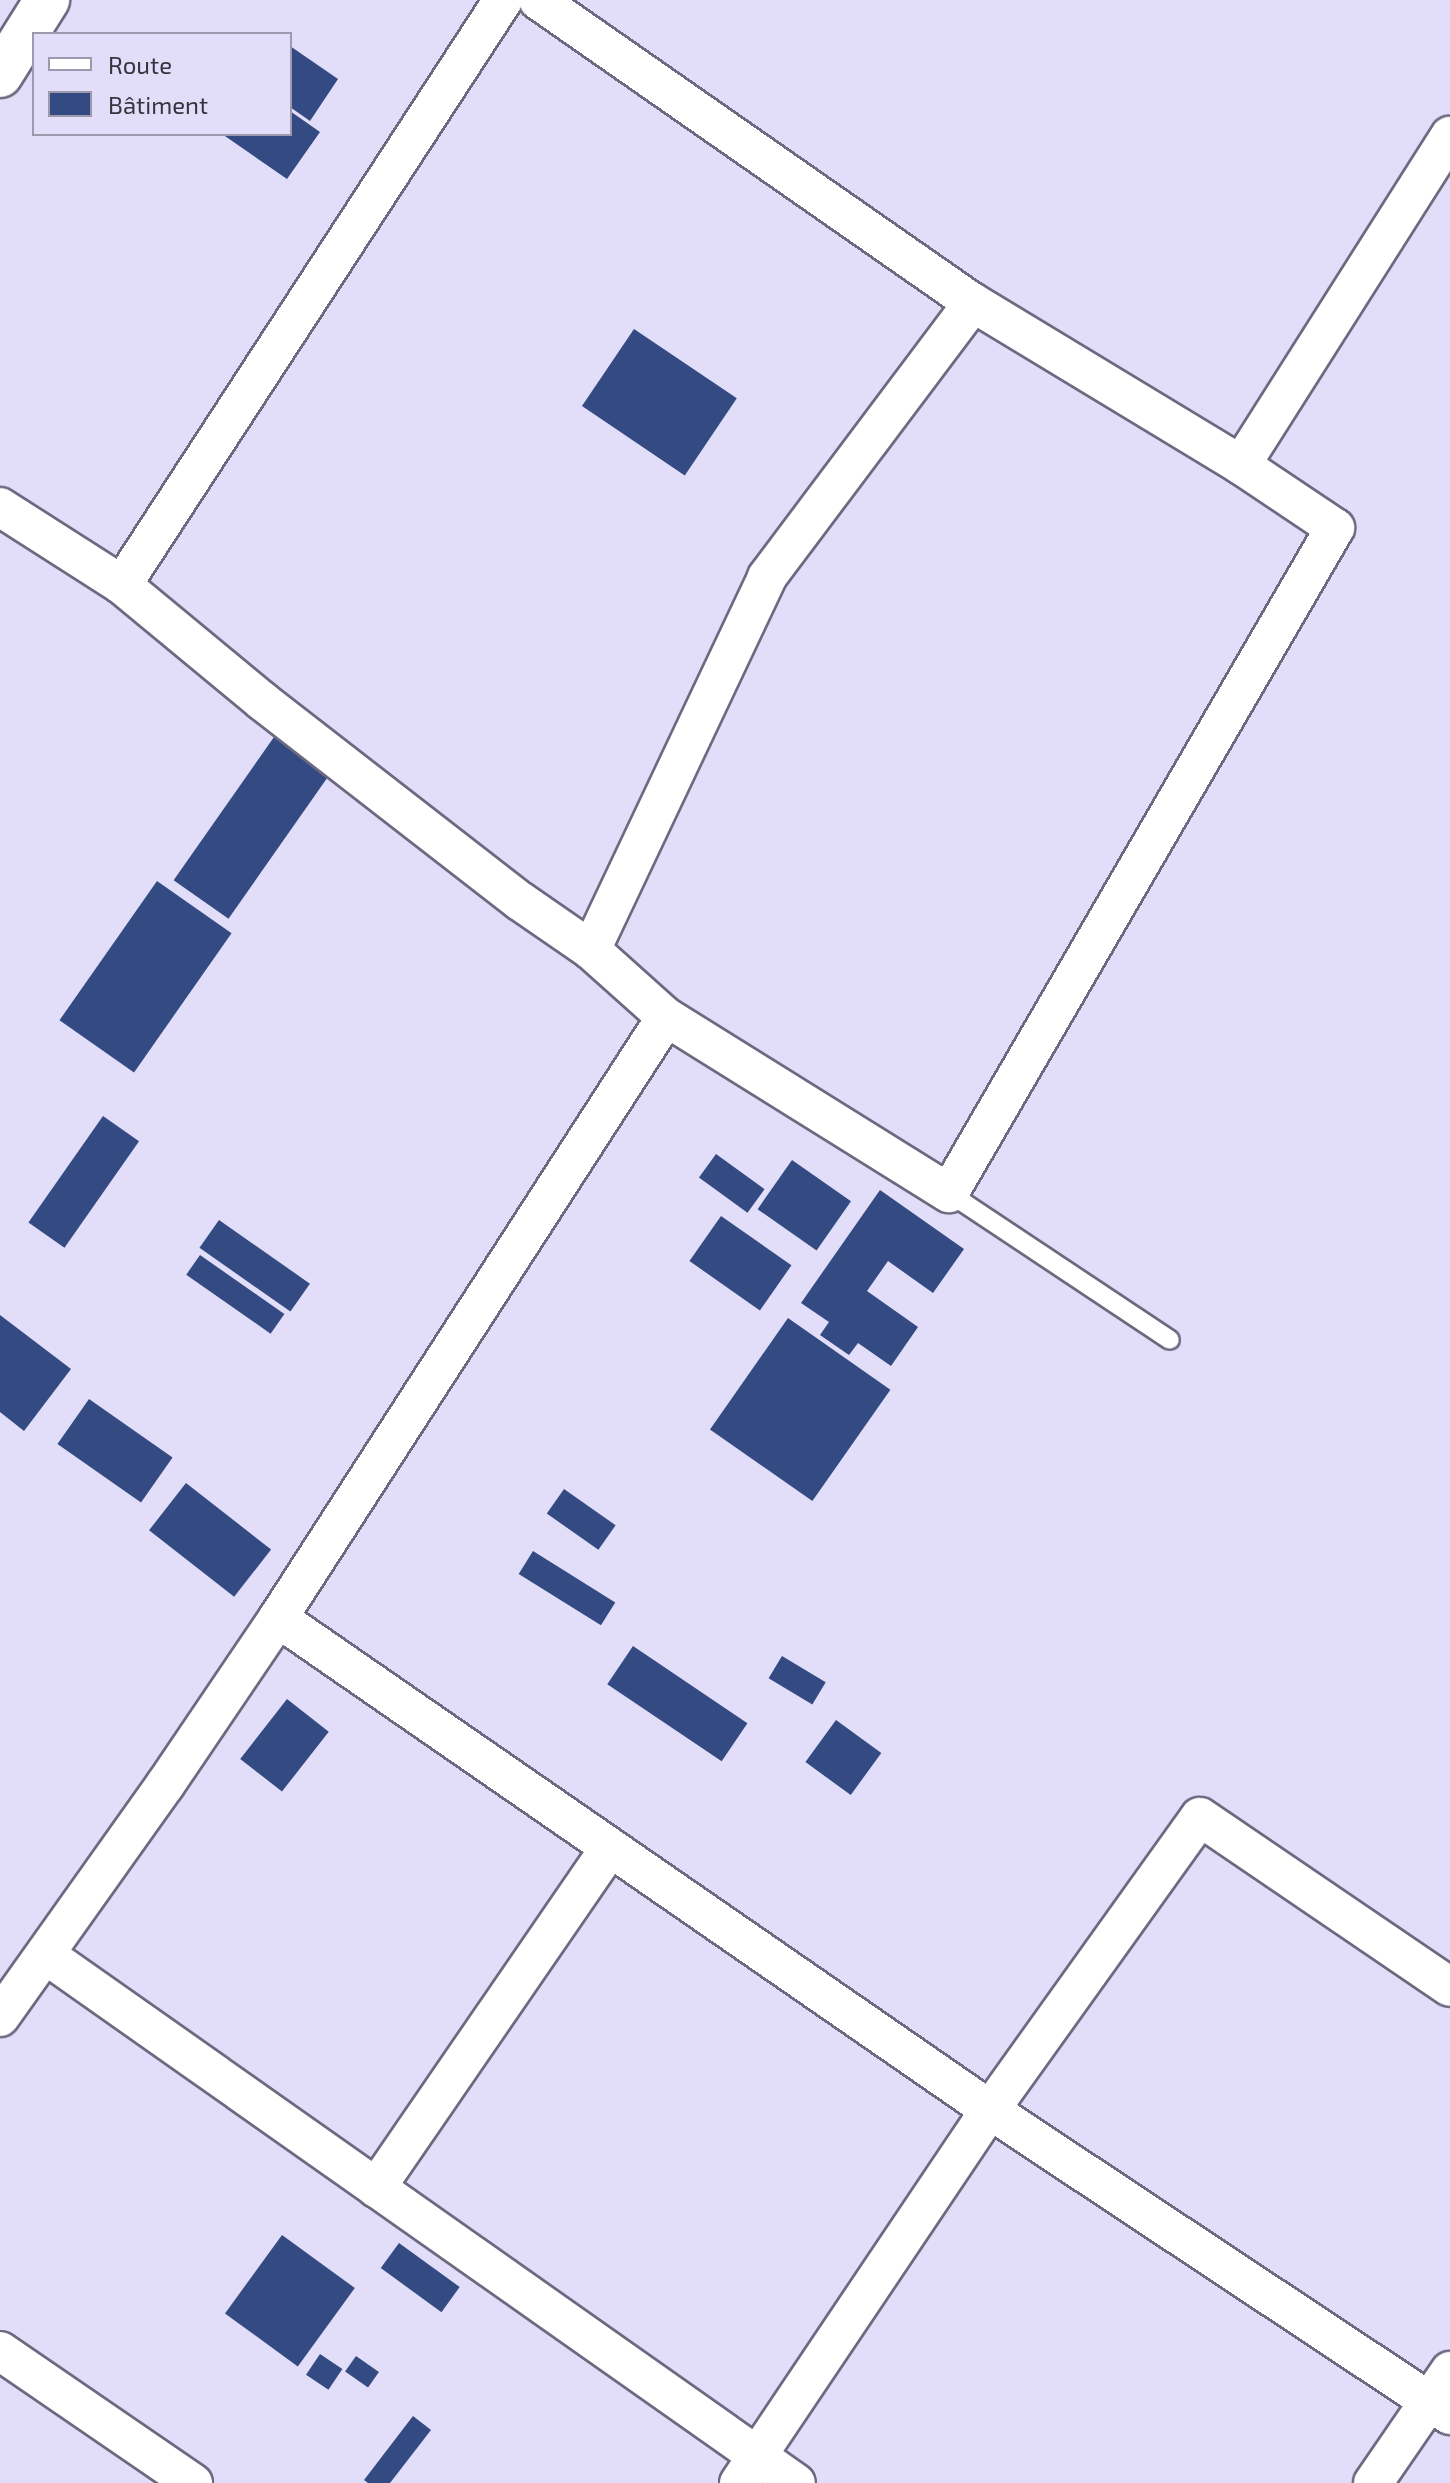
<!DOCTYPE html>
<html>
<head>
<meta charset="utf-8">
<style>
	body { margin:0 }
	#map { position:relative; width:1450px; height:2483px; overflow:hidden; background:#e2ddf8; font-family:"Exo 2",sans-serif }
	div>[style] { position:absolute }
	.building>* { inset:0; background:#334b82; transform-origin:0 0 }
	.roads { filter:drop-shadow(2px 0 #6d6980) drop-shadow(-2px 0 #6d6980) drop-shadow(0 2px #6d6980) drop-shadow(0 -2px #6d6980) }
	.lane>* { height:18px; margin:-9px; padding:0 9px; transform-origin:9px; border-radius:9px; background:#fff }
	.street>* { height:38px; margin:-19px; padding:0 19px; transform-origin:19px; border-radius:19px; background:#fff }
	.secondary>* { height:44px; margin:-22px; padding:0 22px; transform-origin:22px; border-radius:22px; background:#fff }
	span { translate:-50% -50%; white-space:nowrap; text-align:center; line-height:1.15; -webkit-text-stroke:8px #e2ddf8; paint-order:stroke }
	.legend { position:absolute; left:32px; top:32px; width:260px; height:104px; box-sizing:border-box; background:#e2ddf8; border:2px solid #9d99ae; margin:0; padding:10px 14px; list-style:none; font-size:24px; color:#36343f }
	.legend li { display:flex; align-items:center; gap:16px; height:40px }
	.legend b { width:40px; border:2px solid #9d99ae }
</style>
</head>
<body>
<div id="map">
	<div class="building">
		<i style="clip-path:polygon(290px 46px,338px 79px,310px 121px,290px 107px)"></i>
		<i style="clip-path:polygon(290px 111px,320px 132px,287px 179px,222px 134px,290px 134px)"></i>
		<i style="left:634px;top:329px;width:124px;height:93px;rotate:34deg"></i>
		<i style="left:274px;top:737px;width:67px;height:175px;rotate:35deg"></i>
		<i style="left:157px;top:881px;width:91px;height:170px;rotate:35deg"></i>
		<i style="left:103px;top:1116px;width:44px;height:130px;rotate:35deg"></i>
		<i style="left:716px;top:1154px;width:60px;height:29px;rotate:36deg"></i>
		<i style="left:792px;top:1160px;width:72px;height:60px;rotate:35deg"></i>
		<i style="clip-path:polygon(880px 1190px,964px 1249px,933px 1293px,888px 1261px,867px 1291px,918px 1327px,891px 1366px,858px 1343px,849px 1355px,820px 1335px,829px 1322px,801px 1303px)"></i>
		<i style="left:721px;top:1216px;width:86px;height:55px;rotate:35deg"></i>
		<i style="left:219px;top:1220px;width:111px;height:34px;rotate:35deg"></i>
		<i style="left:200px;top:1255px;width:103px;height:24px;rotate:35deg"></i>
		<i style="clip-path:polygon(0 1315px,71px 1369px,24px 1431px,0 1412px)"></i>
		<i style="left:788px;top:1318px;width:125px;height:136px;rotate:35deg"></i>
		<i style="left:89px;top:1399px;width:102px;height:55px;rotate:35deg"></i>
		<i style="left:186px;top:1483px;width:108px;height:60px;rotate:38deg"></i>
		<i style="left:564px;top:1489px;width:63px;height:30px;rotate:35deg"></i>
		<i style="left:533px;top:1551px;width:97px;height:27px;rotate:32deg"></i>
		<i style="left:633px;top:1646px;width:138px;height:46px;rotate:34deg"></i>
		<i style="left:782px;top:1656px;width:51px;height:26px;rotate:31deg"></i>
		<i style="left:287px;top:1699px;width:53px;height:76px;rotate:38deg"></i>
		<i style="left:836px;top:1720px;width:56px;height:52px;rotate:36deg"></i>
		<i style="left:282px;top:2235px;width:90px;height:97px;rotate:36deg"></i>
		<i style="left:399px;top:2243px;width:75px;height:31px;rotate:36deg"></i>
		<i style="left:320px;top:2354px;width:27px;height:25px;rotate:34deg"></i>
		<i style="left:356px;top:2356px;width:28px;height:19px;rotate:35deg"></i>
		<i style="clip-path:polygon(413px 2416px,431px 2430px,390px 2483px,368px 2483px,364px 2480px)"></i>
	</div>
	<div class="roads">
		<div class="lane">
			<i style="left:949px;top:1193px;width:265px;rotate:33.6deg"></i>
		</div>
		<div class="street">
			<i style="left:1241px;top:465px;width:390px;rotate:-57.6deg"></i>
			<i style="left:0;top:507px;width:145px;rotate:32.6deg"></i>
			<i style="left:122px;top:585px;width:182px;rotate:39.6deg"></i>
			<i style="left:262px;top:701px;width:326px;rotate:37.8deg"></i>
			<i style="left:520px;top:901px;width:86px;rotate:34.6deg"></i>
			<i style="left:591px;top:950px;width:101px;rotate:41.8deg"></i>
			<i style="left:666px;top:1017px;width:333px;rotate:31.9deg"></i>
			<i style="left:949px;top:1193px;width:769px;rotate:-59.87deg"></i>
			<i style="left:1335px;top:528px;width:113px;rotate:-146.2deg"></i>
			<i style="left:1241px;top:465px;width:313px;rotate:-148.8deg"></i>
			<i style="left:973px;top:303px;width:530px;rotate:-145.14deg"></i>
			<i style="left:122px;top:585px;width:698px;rotate:-56.92deg"></i>
			<i style="left:591px;top:950px;width:412px;rotate:-64.7deg"></i>
			<i style="left:767px;top:577px;width:343px;rotate:-53.1deg"></i>
			<i style="left:278px;top:1618px;width:865px;rotate:34.64deg"></i>
			<i style="left:990px;top:2110px;width:552px;rotate:33.55deg"></i>
			<i style="left:46px;top:1955px;width:917px;rotate:35.15deg"></i>
			<i style="left:0;top:2017px;width:285px;rotate:-54.6deg"></i>
			<i style="left:165px;top:1785px;width:202px;rotate:-55.9deg"></i>
			<i style="left:278px;top:1618px;width:715px;rotate:-57.15deg"></i>
			<i style="left:376px;top:2188px;width:413px;rotate:-55.5deg"></i>
			<i style="left:0;top:2351px;width:234px;rotate:34.4deg"></i>
			<i style="left:739px;top:2483px;width:450px;rotate:-56.1deg"></i>
			<i style="left:990px;top:2110px;width:360px;rotate:-54.4deg"></i>
			<i style="left:1200px;top:1817px;width:302px;rotate:34.2deg"></i>
			<i style="left:1373px;top:2483px;width:136px;rotate:-55.5deg"></i>
		</div>
		<div class="secondary">
			<i style="left:0;top:75px;width:89px;rotate:-57.9deg"></i>
		</div>
	</div>
	<ul class="legend">
	<li><b style="height:10px;background:#fff"></b>Route</li>
	<li><b style="height:22px;background:#334b82"></b>Bâtiment</li>
	</ul>
</div>
</body>
</html>
